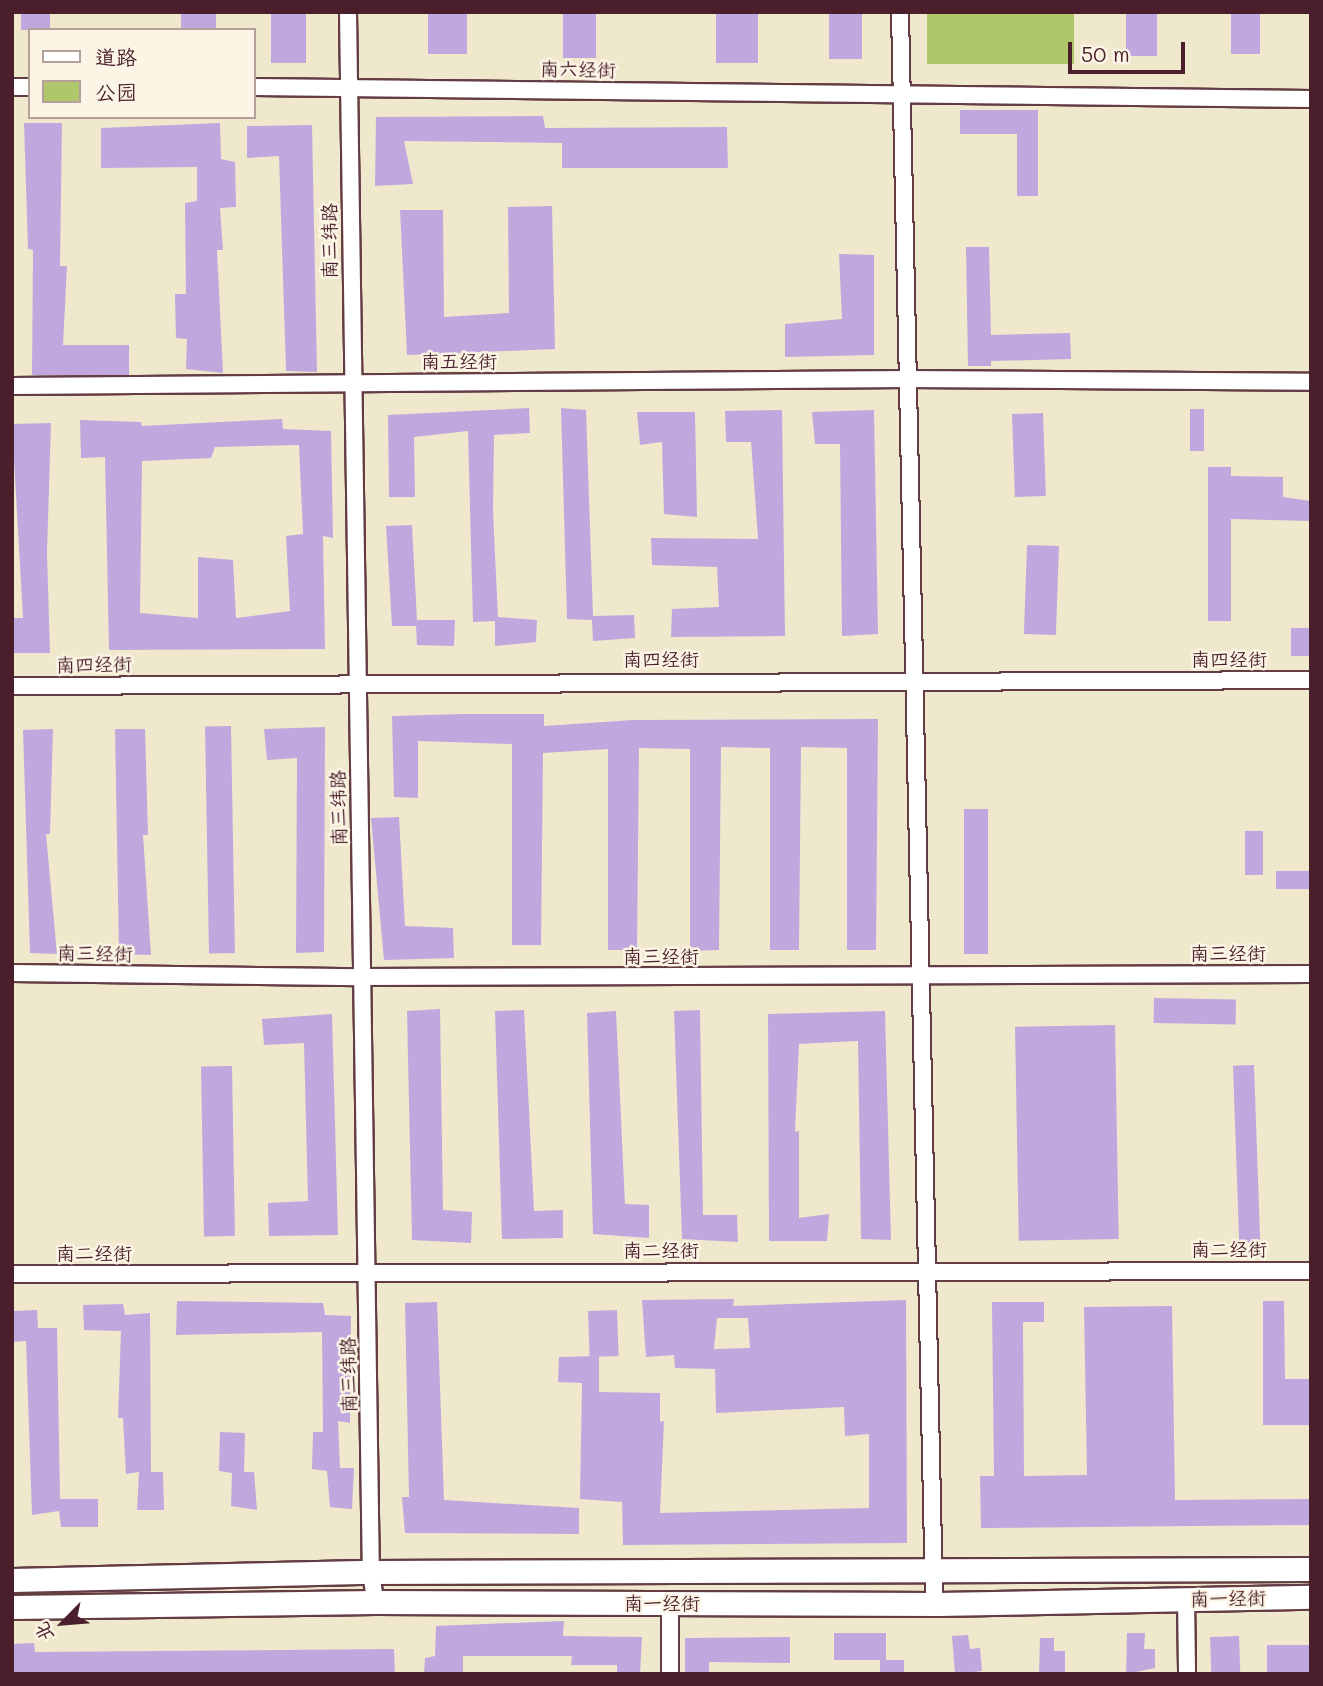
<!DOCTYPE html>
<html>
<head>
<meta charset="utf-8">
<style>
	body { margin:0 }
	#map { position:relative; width:1323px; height:1686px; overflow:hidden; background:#efe8cc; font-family:Mali,"LXGW WenKai TC",sans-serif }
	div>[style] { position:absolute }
	.green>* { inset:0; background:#afc66b; transform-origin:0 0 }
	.building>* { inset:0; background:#c0a8de; transform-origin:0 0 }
	.roads { filter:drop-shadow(2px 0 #633d43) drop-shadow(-2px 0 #633d43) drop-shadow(0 2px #633d43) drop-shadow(0 -2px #633d43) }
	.minor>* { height:16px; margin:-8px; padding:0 8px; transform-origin:8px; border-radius:8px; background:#fff }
	.highway>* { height:23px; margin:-11.5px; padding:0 11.5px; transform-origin:11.5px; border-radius:11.5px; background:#fff }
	span { translate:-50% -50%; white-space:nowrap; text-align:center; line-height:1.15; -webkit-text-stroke:5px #fcf5e5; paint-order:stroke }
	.street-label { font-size:19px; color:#4a1f2b }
	.frame { position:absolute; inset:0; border:14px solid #4a1f2b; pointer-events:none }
	.legend { position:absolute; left:28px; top:28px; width:228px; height:91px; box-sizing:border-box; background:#fcf5e5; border:2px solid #b59f9b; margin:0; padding:9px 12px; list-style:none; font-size:21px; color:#4a1f2b }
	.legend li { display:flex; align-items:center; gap:14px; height:35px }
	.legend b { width:35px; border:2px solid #b59f9b }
	.north { position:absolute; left:28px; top:1588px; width:70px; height:70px; -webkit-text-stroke:5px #fcf5e5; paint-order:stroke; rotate:245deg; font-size:19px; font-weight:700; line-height:28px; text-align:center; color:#4a1f2b }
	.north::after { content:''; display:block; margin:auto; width:24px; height:32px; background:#4a1f2b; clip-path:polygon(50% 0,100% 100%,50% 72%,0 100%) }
	.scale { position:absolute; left:1068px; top:42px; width:117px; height:32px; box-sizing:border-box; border:4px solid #4a1f2b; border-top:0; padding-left:9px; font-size:21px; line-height:24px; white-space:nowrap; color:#4a1f2b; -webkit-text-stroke:5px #fcf5e5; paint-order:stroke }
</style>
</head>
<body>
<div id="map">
	<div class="green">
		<i style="left:927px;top:12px;width:147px;height:52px"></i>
	</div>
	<div class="building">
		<i style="left:21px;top:12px;width:29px;height:18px"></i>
		<i style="left:181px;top:12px;width:35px;height:18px"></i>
		<i style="left:271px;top:12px;width:35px;height:51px"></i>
		<i style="left:428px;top:12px;width:39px;height:42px"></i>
		<i style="left:563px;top:12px;width:33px;height:46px"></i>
		<i style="left:716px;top:12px;width:42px;height:51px"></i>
		<i style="left:829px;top:12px;width:33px;height:47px"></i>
		<i style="left:1126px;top:12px;width:31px;height:44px"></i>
		<i style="left:1231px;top:12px;width:29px;height:42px"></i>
		<i style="clip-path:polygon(960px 110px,1038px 110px,1038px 196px,1017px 196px,1017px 134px,960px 134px)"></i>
		<i style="clip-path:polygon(543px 116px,545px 128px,727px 127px,728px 168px,562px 168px,562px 143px,404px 141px,413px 184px,375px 186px,376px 117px)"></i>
		<i style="clip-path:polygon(24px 123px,62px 123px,60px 266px,67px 266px,63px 345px,129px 345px,129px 375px,32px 375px,33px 250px,28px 249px)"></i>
		<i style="clip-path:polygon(220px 123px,221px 159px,235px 162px,236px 207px,220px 208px,223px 250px,217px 250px,223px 373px,186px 369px,187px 339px,176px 338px,175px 294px,186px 294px,185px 203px,197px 201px,197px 167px,101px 168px,101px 128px)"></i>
		<i style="clip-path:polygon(312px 125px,317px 372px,286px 371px,279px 156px,247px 158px,247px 126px)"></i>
		<i style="clip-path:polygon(552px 206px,555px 349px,407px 355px,400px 210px,443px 210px,444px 317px,509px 313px,508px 207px)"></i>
		<i style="clip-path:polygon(966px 247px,989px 247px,991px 335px,1070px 333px,1071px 359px,991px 361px,991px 366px,968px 366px)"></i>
		<i style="clip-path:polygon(839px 254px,874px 255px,874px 355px,785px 357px,785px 324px,842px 319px)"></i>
		<i style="clip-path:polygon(529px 408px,530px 433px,494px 435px,493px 511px,498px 617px,537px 620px,536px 642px,495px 646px,495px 621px,473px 622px,468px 431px,414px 437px,415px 497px,389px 497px,388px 415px)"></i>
		<i style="clip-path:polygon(561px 408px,586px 410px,593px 616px,634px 615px,635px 638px,593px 641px,592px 620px,567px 619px)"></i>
		<i style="left:1190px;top:409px;width:14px;height:42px"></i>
		<i style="clip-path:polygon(782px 410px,785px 636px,671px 637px,672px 609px,719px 607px,717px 567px,652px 565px,651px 538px,758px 539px,751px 442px,726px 442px,725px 411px)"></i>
		<i style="clip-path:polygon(874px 410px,878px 634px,842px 636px,840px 444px,815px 444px,812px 412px)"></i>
		<i style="clip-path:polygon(637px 412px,695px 412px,697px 517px,664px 514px,662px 442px,640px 445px)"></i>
		<i style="left:1043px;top:413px;width:83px;height:31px;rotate:88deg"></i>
		<i style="clip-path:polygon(evenodd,282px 419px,283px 429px,331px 431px,333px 538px,323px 536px,325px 649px,109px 650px,105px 457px,81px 458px,80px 420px,141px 422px,142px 426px,282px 419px,299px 445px,303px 534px,286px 536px,290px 611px,236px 618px,233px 560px,198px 557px,198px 618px,140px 613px,142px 461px,211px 458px,215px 447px,299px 445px)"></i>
		<i style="clip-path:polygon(51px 423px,47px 553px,50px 653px,12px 653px,12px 618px,23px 618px,12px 424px)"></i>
		<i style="clip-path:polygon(1208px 467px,1231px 467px,1231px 476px,1283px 477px,1283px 497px,1311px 501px,1311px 521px,1231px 519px,1231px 621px,1208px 621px)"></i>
		<i style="clip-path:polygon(412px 525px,417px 620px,455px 620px,454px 646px,417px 645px,416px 626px,392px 626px,386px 526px)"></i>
		<i style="left:1027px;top:545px;width:32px;height:89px;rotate:2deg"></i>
		<i style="left:1291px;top:628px;width:20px;height:28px"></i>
		<i style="clip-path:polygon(463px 714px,544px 714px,544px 726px,633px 720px,878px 719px,876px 950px,847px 950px,847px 748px,801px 747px,799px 950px,770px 950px,770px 748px,721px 747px,719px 950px,690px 951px,690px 749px,639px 748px,637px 950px,608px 950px,608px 749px,543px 753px,541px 945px,512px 945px,512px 744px,418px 741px,418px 798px,394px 797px,392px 716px)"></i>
		<i style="left:231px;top:726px;width:227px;height:26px;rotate:89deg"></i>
		<i style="clip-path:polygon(325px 727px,324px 952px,296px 953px,297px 758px,267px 760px,264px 729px)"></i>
		<i style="clip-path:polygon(53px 729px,50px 834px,46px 834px,57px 954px,30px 953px,23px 730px)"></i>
		<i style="clip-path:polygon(115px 729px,145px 729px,148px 835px,143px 835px,151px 955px,119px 954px)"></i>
		<i style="left:964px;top:809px;width:24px;height:145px"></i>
		<i style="clip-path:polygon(399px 817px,405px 926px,453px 928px,454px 958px,384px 960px,371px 818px)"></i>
		<i style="left:1245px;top:831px;width:18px;height:44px"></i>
		<i style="left:1276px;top:871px;width:35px;height:18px"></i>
		<i style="left:1154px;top:998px;width:82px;height:25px;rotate:1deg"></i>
		<i style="clip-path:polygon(440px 1009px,443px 1210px,472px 1212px,471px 1243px,412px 1240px,407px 1011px)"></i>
		<i style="clip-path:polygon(524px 1010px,534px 1211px,563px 1210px,563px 1238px,502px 1239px,495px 1011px)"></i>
		<i style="clip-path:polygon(700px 1010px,703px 1215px,737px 1215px,738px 1242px,682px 1239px,674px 1011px)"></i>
		<i style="clip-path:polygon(616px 1011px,625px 1204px,649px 1205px,649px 1238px,593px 1234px,587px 1013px)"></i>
		<i style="clip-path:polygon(885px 1011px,891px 1240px,861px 1239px,858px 1041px,799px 1044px,795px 1132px,799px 1131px,799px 1218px,829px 1214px,827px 1241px,769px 1241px,768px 1014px)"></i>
		<i style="clip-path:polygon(332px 1014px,338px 1235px,269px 1236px,268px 1203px,308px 1201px,304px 1043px,264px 1045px,262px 1019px)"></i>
		<i style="left:1115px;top:1025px;width:214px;height:100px;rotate:89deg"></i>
		<i style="left:1254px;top:1065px;width:177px;height:21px;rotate:88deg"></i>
		<i style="left:232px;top:1066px;width:170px;height:31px;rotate:89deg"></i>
		<i style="clip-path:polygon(evenodd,734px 1299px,733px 1306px,906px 1300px,907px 1543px,623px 1545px,622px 1502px,580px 1499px,582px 1383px,558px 1382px,559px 1357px,599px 1356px,599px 1392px,660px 1393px,660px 1422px,664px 1421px,660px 1513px,869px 1508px,869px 1434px,845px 1436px,844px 1407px,716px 1413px,715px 1369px,675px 1368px,674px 1355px,646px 1357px,642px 1300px,734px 1299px,717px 1318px,748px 1318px,750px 1348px,714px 1349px,717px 1318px)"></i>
		<i style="clip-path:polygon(177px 1301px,323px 1303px,325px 1315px,351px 1316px,350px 1423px,338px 1421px,340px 1468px,354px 1468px,352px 1509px,330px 1507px,327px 1471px,312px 1469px,313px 1432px,323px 1432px,322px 1332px,176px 1335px)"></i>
		<i style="clip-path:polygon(1263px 1301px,1284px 1301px,1285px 1379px,1311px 1379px,1311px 1425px,1263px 1425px)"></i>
		<i style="clip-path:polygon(437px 1302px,444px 1500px,579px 1508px,579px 1534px,405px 1533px,402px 1497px,409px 1497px,405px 1303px)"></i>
		<i style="clip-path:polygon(992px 1302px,1044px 1302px,1044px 1322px,1023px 1322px,1024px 1476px,1087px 1475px,1084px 1307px,1172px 1306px,1175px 1500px,1311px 1499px,1311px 1525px,981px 1528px,980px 1476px,994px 1476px)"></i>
		<i style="clip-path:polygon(123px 1304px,125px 1315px,150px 1313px,151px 1472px,163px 1472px,164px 1510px,137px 1510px,139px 1472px,126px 1474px,123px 1418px,118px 1418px,121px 1331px,84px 1330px,83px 1305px)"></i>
		<i style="clip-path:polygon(37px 1310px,38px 1328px,57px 1328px,60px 1499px,98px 1499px,98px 1527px,61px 1527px,59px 1511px,32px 1515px,26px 1341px,12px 1342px,12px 1311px)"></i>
		<i style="left:617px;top:1310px;width:46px;height:29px;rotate:88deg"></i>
		<i style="clip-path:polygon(220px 1432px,245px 1433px,244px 1472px,254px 1472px,257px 1510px,231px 1506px,232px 1473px,219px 1471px)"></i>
		<i style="clip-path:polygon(564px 1621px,563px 1636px,642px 1637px,640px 1674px,617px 1674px,617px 1665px,571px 1665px,572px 1656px,463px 1656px,463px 1674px,424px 1674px,425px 1658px,435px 1656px,436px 1626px)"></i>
		<i style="left:834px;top:1633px;width:52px;height:27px"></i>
		<i style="clip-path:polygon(1127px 1633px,1145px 1633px,1144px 1649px,1155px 1649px,1155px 1668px,1126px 1674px)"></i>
		<i style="clip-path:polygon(968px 1635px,970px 1649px,980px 1648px,982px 1671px,955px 1674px,952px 1636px)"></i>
		<i style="left:1239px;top:1636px;width:38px;height:29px;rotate:88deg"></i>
		<i style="clip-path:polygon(790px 1637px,790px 1663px,709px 1662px,709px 1674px,685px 1674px,685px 1638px)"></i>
		<i style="clip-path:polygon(1040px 1638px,1054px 1638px,1054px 1651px,1065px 1651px,1065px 1672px,1039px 1674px)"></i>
		<i style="clip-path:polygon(34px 1643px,35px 1652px,394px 1649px,395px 1674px,12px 1674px,12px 1644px)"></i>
		<i style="left:1311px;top:1645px;width:29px;height:44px;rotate:90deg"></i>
		<i style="left:904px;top:1660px;width:14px;height:24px;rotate:90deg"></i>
	</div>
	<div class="roads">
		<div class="minor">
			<i style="left:348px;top:12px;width:1560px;rotate:89.16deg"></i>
			<i style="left:371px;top:1572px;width:30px;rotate:82deg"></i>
			<i style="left:900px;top:12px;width:1583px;rotate:88.77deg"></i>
			<i style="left:12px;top:87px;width:18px"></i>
			<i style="left:254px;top:87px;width:1057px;rotate:0.65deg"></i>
			<i style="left:12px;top:386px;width:895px;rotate:-0.45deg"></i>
			<i style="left:907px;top:379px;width:404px;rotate:0.4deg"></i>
			<i style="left:12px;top:686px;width:1299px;rotate:-0.26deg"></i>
			<i style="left:12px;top:973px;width:350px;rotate:0.7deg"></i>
			<i style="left:362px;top:977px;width:949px;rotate:-0.18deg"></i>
			<i style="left:12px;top:1274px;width:1299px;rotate:-0.13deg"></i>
			<i style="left:1186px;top:1598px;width:76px;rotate:89.2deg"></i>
			<i style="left:670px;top:1603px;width:71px;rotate:90deg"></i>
		</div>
		<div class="highway">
			<i style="left:12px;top:1580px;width:359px;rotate:-1.3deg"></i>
			<i style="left:371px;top:1572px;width:940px;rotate:-0.18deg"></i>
			<i style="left:12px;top:1607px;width:363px;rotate:-0.8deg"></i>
			<i style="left:375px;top:1602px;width:563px;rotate:0.2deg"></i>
			<i style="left:938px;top:1604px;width:373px;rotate:-1.1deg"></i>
		</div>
	</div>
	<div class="street-label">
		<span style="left:578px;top:69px;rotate:1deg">南六经街</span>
		<span style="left:329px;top:241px;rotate:-90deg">南三纬路</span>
		<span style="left:459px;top:361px">南五经街</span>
		<span style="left:661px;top:659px">南四经街</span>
		<span style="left:1229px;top:659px">南四经街</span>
		<span style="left:94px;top:664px;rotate:-1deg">南四经街</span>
		<span style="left:338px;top:808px;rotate:-91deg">南三纬路</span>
		<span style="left:95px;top:953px;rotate:1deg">南三经街</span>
		<span style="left:1228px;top:953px">南三经街</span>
		<span style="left:661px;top:956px">南三经街</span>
		<span style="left:1229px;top:1249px">南二经街</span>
		<span style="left:661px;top:1250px">南二经街</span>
		<span style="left:94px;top:1253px">南二经街</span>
		<span style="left:348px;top:1375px;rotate:-91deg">南三纬路</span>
		<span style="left:1228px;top:1598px;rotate:-1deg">南一经街</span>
		<span style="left:662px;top:1603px">南一经街</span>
	</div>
	<div class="frame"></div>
	<ul class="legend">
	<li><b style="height:9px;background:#fff"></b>道路</li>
	<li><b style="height:19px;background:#afc66b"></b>公园</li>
	</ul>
	<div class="north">北</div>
	<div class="scale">50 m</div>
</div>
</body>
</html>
